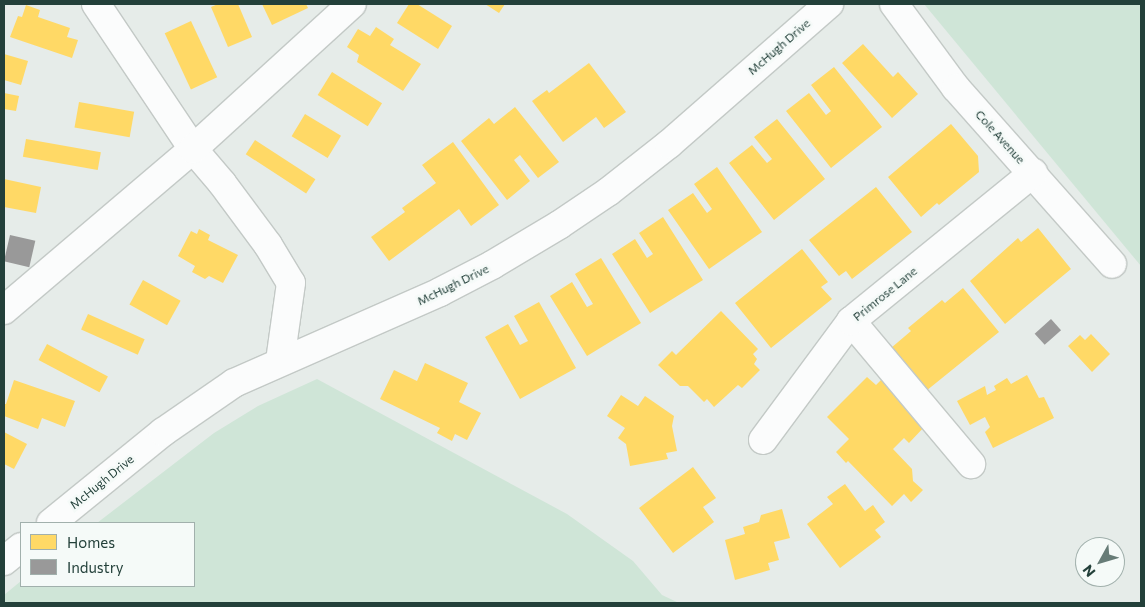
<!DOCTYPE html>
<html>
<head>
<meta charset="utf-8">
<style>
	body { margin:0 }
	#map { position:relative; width:1145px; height:607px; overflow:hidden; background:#e6ece9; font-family:Commissioner,sans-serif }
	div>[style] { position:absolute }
	.green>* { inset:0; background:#cfe5d7 }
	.homes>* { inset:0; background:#ffd966; transform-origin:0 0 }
	.industry>* { inset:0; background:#999; transform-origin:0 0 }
	.roads { filter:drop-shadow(1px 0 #c3c9c6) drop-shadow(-1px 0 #c3c9c6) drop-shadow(0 1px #c3c9c6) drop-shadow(0 -1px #c3c9c6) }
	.minor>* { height:28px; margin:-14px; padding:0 14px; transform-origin:14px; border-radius:14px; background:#fbfcfc }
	span { translate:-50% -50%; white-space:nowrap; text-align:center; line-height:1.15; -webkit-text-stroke:5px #f5faf8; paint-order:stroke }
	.street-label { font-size:12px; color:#23403a }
	.frame { position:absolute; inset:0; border:5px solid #23403a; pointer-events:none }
	.legend { position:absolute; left:20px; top:522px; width:175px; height:65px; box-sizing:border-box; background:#f5faf8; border:1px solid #a1b0ac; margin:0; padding:6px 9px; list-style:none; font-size:15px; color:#23403a }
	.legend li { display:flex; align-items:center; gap:10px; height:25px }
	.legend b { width:25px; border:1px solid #a1b0ac }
	.north { position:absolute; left:1075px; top:537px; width:50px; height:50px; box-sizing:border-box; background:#f5faf8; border:1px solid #a1b0ac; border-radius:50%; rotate:231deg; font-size:14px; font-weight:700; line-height:20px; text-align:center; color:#23403a }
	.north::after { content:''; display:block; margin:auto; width:18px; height:22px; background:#677c77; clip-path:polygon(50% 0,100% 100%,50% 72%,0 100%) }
</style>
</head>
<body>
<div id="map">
	<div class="green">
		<i style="clip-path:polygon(924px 4px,1141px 4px,1141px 266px,1126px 248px)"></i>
		<i style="clip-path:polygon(317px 379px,567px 514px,633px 561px,662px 595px,679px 603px,4px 603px,4px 595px,21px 581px,21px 586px,194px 586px,194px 523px,97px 523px,214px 433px,258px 406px)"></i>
	</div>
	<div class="homes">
		<i style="clip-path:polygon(218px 4px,238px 4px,252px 37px,228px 47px,211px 7px)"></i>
		<i style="clip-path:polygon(262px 4px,306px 4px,308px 8px,272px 25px)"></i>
		<i style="clip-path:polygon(409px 4px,417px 4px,452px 26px,438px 49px,397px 23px)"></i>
		<i style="clip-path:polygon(485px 4px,505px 4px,499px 13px)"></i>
		<i style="clip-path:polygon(26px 5px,40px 10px,38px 17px,70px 28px,67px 37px,78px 40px,72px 58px,10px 37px,18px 16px,22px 17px)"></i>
		<i style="left:191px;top:21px;width:62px;height:29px;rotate:65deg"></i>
		<i style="clip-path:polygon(376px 27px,394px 39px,390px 45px,421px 64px,403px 91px,357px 62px,359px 55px,347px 47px,358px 29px,370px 36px)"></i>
		<i style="clip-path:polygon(863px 44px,893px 77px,898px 72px,918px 94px,892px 118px,842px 63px)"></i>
		<i style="clip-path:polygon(4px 54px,28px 61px,21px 85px,4px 80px)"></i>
		<i style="clip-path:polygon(589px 63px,626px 112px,604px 128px,596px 117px,563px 142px,532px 101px,547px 90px,549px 93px)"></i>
		<i style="clip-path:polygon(834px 67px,882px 127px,831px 168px,786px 111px,809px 93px,826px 115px,831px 111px,811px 85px)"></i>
		<i style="left:332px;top:72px;width:59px;height:27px;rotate:32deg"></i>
		<i style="clip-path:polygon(4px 93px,19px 96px,16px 111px,4px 109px)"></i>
		<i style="left:79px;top:102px;width:56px;height:26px;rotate:10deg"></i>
		<i style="clip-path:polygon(515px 107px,559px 162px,538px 178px,520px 155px,514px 160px,530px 181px,507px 200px,461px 141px,489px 118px,494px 124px)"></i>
		<i style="left:305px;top:114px;width:42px;height:26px;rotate:31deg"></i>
		<i style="clip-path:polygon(777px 119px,825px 179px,774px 220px,729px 163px,752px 145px,767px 163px,772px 159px,754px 137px)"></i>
		<i style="clip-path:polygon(951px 124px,978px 156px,979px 172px,939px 205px,937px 203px,921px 217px,888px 177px)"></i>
		<i style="left:26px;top:139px;width:76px;height:18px;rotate:10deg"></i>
		<i style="left:255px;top:140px;width:72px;height:17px;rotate:33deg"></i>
		<i style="clip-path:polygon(453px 142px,499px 205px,471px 226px,459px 209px,389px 261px,371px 237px,405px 212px,402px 208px,436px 183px,422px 165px)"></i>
		<i style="clip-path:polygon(717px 167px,762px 232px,709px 269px,668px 210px,693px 193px,707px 213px,712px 209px,694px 184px)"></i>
		<i style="clip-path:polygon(4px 179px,41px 187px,36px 213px,4px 207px)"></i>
		<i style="clip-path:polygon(876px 187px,912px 232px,852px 279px,846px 271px,839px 276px,809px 240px)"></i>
		<i style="clip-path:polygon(663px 217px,703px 280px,650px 313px,612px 254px,635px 239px,647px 258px,653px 254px,639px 233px)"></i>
		<i style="clip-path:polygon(1038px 228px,1071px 269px,1005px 324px,970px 281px,1018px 238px,1021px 242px)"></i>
		<i style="clip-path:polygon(199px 229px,210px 235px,208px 240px,238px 255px,223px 283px,209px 276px,205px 279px,192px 272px,195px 266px,178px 256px,191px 231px,197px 234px)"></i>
		<i style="clip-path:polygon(802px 249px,828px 282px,821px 287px,832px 299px,771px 348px,735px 303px)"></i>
		<i style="clip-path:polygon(601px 258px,641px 323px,587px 356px,550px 296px,572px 282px,587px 307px,593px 304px,575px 274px)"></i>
		<i style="left:143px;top:280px;width:43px;height:28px;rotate:29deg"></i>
		<i style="clip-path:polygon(963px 288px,999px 332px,926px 391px,891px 348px,911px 331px,908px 328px,942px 300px,945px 303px)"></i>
		<i style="clip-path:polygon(539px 302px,576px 368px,520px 399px,485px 337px,508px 324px,520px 345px,528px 341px,514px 316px)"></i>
		<i style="clip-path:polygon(721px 311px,758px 349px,753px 354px,757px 359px,754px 364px,760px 370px,742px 388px,738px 385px,714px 407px,707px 399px,704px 402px,688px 386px,680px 386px,658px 365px,672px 351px,676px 355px)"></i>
		<i style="left:88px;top:314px;width:62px;height:17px;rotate:24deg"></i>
		<i style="clip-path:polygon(1091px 334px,1110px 354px,1092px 372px,1068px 346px,1080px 335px,1085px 340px)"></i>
		<i style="left:47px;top:344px;width:69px;height:18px;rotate:28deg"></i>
		<i style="clip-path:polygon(425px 363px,468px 383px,459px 402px,481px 413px,467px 440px,455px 434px,452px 441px,437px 433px,440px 428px,380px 399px,394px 370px,417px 381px)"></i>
		<i style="clip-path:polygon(1027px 375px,1039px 398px,1044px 397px,1054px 418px,993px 448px,985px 432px,990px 427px,985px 417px,970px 425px,957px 401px,985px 386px,987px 395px,996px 390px,994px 386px,1007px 378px,1011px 384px)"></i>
		<i style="clip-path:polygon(867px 377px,876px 385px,881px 380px,926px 425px,909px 443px,904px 438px,893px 449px,912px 469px,913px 481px,923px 490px,911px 502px,904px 494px,892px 506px,848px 461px,846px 463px,836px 452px,849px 439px,827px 417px)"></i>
		<i style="clip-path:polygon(14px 380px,75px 401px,65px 427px,42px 418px,38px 429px,4px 416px,4px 404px,6px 404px)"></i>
		<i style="clip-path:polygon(621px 395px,638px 406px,645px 396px,674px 416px,672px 426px,677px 451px,666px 453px,668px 459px,630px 466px,626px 444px,618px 438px,625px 428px,607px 416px)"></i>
		<i style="clip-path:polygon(4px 432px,27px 444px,14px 469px,4px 464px)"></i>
		<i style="clip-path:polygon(693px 467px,716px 498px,703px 507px,714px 522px,673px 553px,639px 508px)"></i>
		<i style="clip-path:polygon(845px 484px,865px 511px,873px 505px,885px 522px,875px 530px,881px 537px,840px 568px,807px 524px,833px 504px,827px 497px)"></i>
		<i style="clip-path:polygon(782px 509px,790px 538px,774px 542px,779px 560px,768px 563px,770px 570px,735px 580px,725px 540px,745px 534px,743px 527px,759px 522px,761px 515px)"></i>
	</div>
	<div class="industry">
		<i style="left:10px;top:235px;width:26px;height:27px;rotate:13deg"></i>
		<i style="left:1051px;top:319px;width:15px;height:22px;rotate:48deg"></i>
	</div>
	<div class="roads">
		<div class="minor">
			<i style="left:96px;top:4px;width:174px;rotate:56.2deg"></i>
			<i style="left:193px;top:149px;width:45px;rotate:49.5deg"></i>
			<i style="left:222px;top:183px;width:77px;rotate:53.4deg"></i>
			<i style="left:268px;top:245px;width:44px;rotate:58.8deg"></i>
			<i style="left:291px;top:283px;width:79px;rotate:98deg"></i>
			<i style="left:894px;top:4px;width:104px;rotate:53.6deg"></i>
			<i style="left:956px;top:88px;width:235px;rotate:48.4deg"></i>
			<i style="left:4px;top:310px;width:248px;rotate:-40.4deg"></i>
			<i style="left:193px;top:149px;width:215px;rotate:-42.4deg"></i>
			<i style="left:851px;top:321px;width:187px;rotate:50deg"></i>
			<i style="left:763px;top:440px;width:148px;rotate:-53.5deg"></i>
			<i style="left:851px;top:321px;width:235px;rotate:-39.1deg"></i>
			<i style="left:51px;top:523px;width:144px;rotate:-39.1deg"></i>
			<i style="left:163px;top:432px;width:86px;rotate:-34.6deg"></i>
			<i style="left:234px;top:383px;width:225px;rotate:-23.8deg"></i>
			<i style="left:440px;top:292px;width:59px;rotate:-27.4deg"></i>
			<i style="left:492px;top:265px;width:78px;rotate:-30.8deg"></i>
			<i style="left:559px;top:225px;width:59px;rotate:-34deg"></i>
			<i style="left:608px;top:192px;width:78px;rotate:-38.2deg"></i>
			<i style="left:669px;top:144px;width:213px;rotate:-41.2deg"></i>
			<i style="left:4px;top:561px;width:22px;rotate:-39deg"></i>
		</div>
	</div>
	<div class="street-label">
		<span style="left:779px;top:47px;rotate:-41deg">McHugh Drive</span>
		<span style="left:1000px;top:137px;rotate:48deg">Cole Avenue</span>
		<span style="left:453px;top:285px;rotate:-26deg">McHugh Drive</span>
		<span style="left:885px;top:294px;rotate:-39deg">Primrose Lane</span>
		<span style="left:102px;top:482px;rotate:-39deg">McHugh Drive</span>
	</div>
	<div class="frame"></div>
	<ul class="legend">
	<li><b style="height:14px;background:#ffd966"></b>Homes</li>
	<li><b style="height:14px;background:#999"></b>Industry</li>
	</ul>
	<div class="north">N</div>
</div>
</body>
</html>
